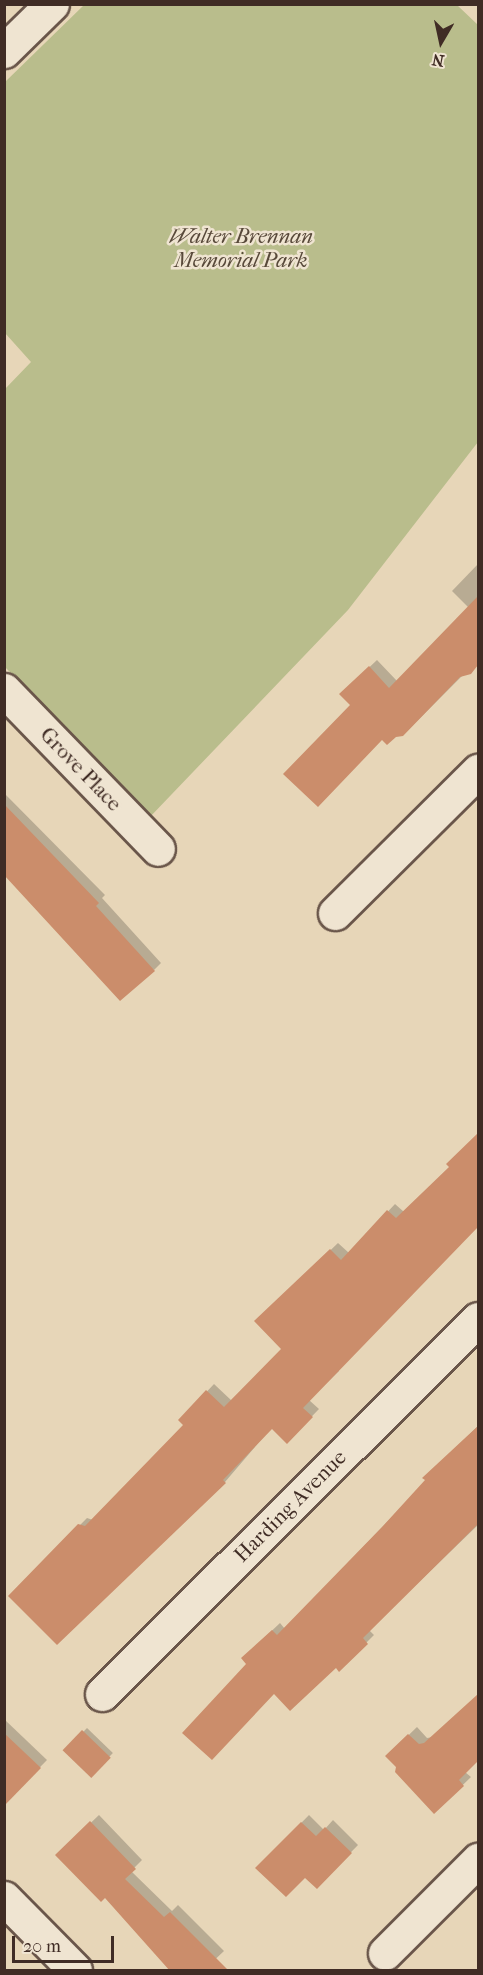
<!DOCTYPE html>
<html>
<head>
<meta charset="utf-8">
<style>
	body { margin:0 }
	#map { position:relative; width:483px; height:1975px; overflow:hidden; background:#e7d6b8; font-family:"IM FELL French Canon",serif }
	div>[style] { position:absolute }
	.green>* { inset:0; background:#b9bd8c }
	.shadow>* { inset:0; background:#0003; transform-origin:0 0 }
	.building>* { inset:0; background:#cb8d6b; transform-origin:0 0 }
	.roads { filter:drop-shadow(2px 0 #6a564a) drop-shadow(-2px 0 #6a564a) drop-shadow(0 2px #6a564a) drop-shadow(0 -2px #6a564a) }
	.minor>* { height:33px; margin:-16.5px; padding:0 16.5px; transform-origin:16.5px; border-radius:16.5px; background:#efe4d1 }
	span { translate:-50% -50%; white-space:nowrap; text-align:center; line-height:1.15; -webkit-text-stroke:5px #efe4d1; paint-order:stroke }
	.park-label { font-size:21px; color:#58493a; font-style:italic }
	.street-label { font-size:21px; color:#402c25 }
	.frame { position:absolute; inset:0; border:6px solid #402c25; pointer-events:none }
	.north { position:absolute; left:411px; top:12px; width:60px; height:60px; -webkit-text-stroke:4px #efe4d1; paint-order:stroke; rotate:189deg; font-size:16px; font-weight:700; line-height:24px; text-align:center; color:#402c25 }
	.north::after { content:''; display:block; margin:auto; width:21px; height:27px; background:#402c25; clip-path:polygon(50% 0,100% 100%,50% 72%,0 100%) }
	.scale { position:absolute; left:12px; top:1936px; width:102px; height:27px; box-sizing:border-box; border:3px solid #402c25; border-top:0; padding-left:8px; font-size:18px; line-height:21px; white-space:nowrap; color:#402c25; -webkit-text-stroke:4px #efe4d1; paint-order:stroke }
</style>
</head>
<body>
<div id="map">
	<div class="green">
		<i style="clip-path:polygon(84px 5px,457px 5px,478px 25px,478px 442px,348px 610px,149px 818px,5px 667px,5px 389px,31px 362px,5px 333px,5px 82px)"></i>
	</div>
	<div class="shadow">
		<i style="clip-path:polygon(478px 564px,478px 660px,403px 735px,352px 705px,341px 694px,377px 660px,397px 681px,469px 608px,452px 591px)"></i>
		<i style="clip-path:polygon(4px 793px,105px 895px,102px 898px,161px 963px,154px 970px,4px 867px)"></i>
		<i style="clip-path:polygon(478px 1135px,478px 1225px,337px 1368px,339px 1371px,309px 1400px,319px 1409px,287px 1442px,272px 1427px,225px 1482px,10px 1596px,87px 1518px,93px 1520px,185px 1425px,180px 1420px,214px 1384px,232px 1401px,283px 1349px,264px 1314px,338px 1243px,349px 1253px,395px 1204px,404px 1212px,451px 1167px,449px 1164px)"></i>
		<i style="clip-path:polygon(478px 1426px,478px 1525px,369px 1630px,374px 1635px,339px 1670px,336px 1666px,248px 1664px,243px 1658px,280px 1623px,285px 1629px,427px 1480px,424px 1478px)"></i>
		<i style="clip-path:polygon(478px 1695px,478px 1759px,465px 1772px,471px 1777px,435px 1812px,387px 1756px,417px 1727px,427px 1738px,433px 1737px)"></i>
		<i style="clip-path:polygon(4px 1719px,47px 1760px,8px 1800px,4px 1796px)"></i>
		<i style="left:87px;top:1728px;width:36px;height:32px;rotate:44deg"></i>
		<i style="clip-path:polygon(99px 1815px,142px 1860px,131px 1871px,172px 1911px,178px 1905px,224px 1951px,204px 1970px,57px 1855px)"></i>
		<i style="clip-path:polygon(309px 1815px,324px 1830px,333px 1820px,358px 1845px,317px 1887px,305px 1876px,257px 1868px)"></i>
	</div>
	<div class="building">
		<i style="clip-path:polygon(478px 596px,478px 665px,471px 674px,460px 677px,403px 736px,396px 737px,387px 745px,382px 740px,318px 807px,283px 774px,350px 705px,339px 694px,369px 666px,389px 688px)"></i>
		<i style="clip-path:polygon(4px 804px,99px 903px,96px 906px,155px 971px,120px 1001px,4px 875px)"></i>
		<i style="clip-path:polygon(478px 1133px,478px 1227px,303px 1408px,313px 1417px,287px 1444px,272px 1429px,223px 1480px,226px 1483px,57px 1645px,8px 1596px,78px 1524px,85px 1526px,183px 1425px,178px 1420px,206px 1390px,224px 1407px,281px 1349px,254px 1321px,330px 1249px,341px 1260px,387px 1210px,396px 1218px,449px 1167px,446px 1164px)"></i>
		<i style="clip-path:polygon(478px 1426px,478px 1524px,363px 1638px,368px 1644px,339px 1672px,336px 1668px,290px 1711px,274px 1694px,212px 1760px,182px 1733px,246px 1664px,241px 1658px,272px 1630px,277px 1635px,383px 1526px,425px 1480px,422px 1478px)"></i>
		<i style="clip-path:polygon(478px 1694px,478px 1761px,459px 1780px,464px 1786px,434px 1814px,395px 1772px,396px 1767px,385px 1756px,408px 1734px,419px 1744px,424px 1743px)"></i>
		<i style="left:82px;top:1730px;width:40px;height:28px;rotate:44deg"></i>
		<i style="clip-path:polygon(4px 1733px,41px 1768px,4px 1806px)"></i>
		<i style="clip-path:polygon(90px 1821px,136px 1869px,125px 1879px,164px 1917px,170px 1912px,229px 1971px,170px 1971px,105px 1898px,101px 1902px,55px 1855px)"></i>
		<i style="clip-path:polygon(301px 1822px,316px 1836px,325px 1827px,352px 1853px,317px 1889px,305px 1878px,286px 1897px,255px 1868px)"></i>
	</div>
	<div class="roads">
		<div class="minor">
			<i style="left:4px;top:51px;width:67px;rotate:-44.4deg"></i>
			<i style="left:4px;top:690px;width:221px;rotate:45.9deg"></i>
			<i style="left:335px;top:913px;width:202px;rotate:-44.8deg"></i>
			<i style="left:102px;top:1694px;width:531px;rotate:-44.92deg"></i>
			<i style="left:4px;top:1898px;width:101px;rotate:45.4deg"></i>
			<i style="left:385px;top:1953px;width:132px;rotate:-45deg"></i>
		</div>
	</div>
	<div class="park-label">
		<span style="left:241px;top:248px">Walter Brennan<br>Memorial Park</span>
	</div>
	<div class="street-label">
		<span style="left:81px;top:769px;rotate:46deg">Grove Place</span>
		<span style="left:290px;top:1506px;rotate:-45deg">Harding Avenue</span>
	</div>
	<div class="frame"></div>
	<div class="north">N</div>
	<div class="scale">20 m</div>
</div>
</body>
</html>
